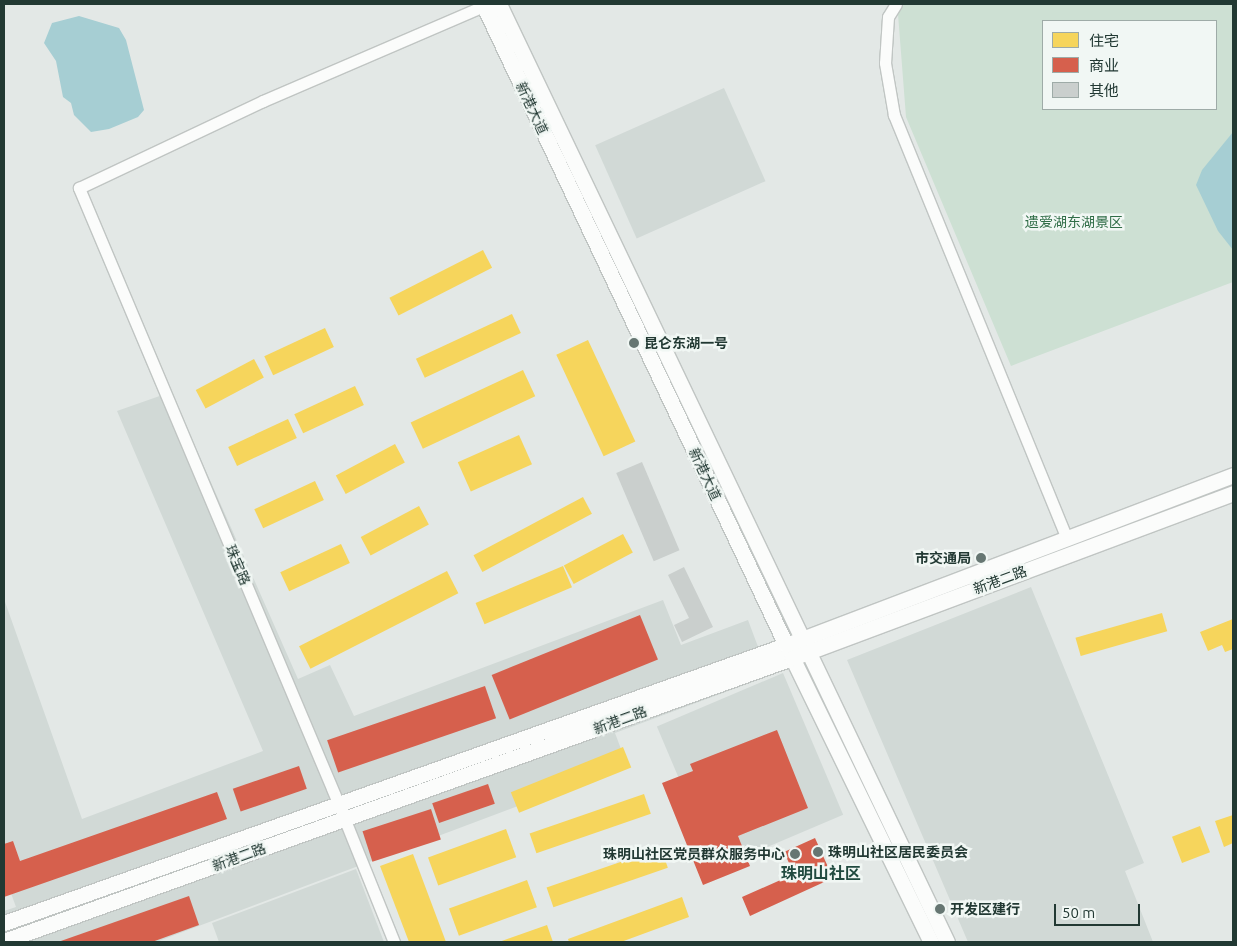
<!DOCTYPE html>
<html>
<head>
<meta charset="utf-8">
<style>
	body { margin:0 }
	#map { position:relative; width:1237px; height:946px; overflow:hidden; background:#e3e8e6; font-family:Ubuntu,"Noto Sans SC",sans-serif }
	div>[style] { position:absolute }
	.built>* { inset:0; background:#d1d9d6; transform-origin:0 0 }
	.green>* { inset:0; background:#cde0d3 }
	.water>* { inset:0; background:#a6ced3 }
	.homes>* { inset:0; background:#f6d55c; transform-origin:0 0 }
	.shops>* { inset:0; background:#d6604d; transform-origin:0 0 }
	.building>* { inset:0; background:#cacfcd; transform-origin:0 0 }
	.roads { filter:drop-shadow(1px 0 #c0c5c3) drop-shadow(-1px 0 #c0c5c3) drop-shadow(0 1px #c0c5c3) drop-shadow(0 -1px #c0c5c3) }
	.minor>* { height:11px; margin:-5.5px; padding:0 5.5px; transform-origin:5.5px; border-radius:5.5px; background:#fbfcfb }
	.secondary>* { height:15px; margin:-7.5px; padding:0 7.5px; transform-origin:7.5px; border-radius:7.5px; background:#fbfcfb }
	.dots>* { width:14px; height:14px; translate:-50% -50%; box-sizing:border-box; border:2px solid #f1f7f4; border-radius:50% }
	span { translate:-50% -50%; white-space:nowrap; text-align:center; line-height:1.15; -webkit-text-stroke:5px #f1f7f4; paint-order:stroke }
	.street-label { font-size:14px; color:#223933 }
	.park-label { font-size:14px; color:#306d47 }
	.poi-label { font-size:14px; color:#223933; font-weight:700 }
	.left { translate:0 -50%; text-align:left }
	.right { translate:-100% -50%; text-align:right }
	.quarter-label { font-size:16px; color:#204a3f; font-weight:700 }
	.frame { position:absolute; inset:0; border:5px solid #223933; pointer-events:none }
	.legend { position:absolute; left:1042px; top:20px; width:175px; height:90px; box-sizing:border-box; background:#f1f7f4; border:1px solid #9eaba7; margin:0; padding:6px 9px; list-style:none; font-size:15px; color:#223933 }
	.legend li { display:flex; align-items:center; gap:10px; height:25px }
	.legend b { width:25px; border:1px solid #9eaba7 }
	.scale { position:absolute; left:1054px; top:904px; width:86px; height:22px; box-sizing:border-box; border:2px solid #223933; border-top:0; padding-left:6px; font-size:15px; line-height:18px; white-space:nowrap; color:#223933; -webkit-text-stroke:4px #f1f7f4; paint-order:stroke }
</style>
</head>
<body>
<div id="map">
	<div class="built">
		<i style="left:724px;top:88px;width:102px;height:141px;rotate:66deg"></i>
		<i style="clip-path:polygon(171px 392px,298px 679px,330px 665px,354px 716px,663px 600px,681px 645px,748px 620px,769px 676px,615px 733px,627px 765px,156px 942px,4px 942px,4px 911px,16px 907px,4px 874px,4px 599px,82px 819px,263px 751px,117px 411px)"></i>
		<i style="clip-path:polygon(1031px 587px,1144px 863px,1125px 871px,1153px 942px,968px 942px,847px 660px)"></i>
		<i style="left:783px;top:673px;width:154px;height:137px;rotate:67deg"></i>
		<i style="clip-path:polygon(356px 869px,384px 942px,219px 942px,212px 923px)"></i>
	</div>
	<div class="green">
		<i style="clip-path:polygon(evenodd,904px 4px,1233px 4px,1233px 282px,1011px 366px,906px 117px,898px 14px,904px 4px,1043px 21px,1216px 21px,1216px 109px,1043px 109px,1043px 21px)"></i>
	</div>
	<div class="water">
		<i style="clip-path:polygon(79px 16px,119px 28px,126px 40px,144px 110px,138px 117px,109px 129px,91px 132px,74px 115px,71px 103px,63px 97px,56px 61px,44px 43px,52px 23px)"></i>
		<i style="clip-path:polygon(1233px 132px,1233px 250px,1218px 231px,1196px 185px,1202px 170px)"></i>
	</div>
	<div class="homes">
		<i style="left:483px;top:250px;width:20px;height:105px;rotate:63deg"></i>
		<i style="left:512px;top:314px;width:21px;height:106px;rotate:65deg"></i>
		<i style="left:325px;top:328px;width:21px;height:67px;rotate:65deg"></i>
		<i style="left:588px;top:340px;width:112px;height:35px;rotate:65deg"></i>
		<i style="left:254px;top:359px;width:21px;height:66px;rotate:62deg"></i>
		<i style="left:523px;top:370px;width:29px;height:124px;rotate:65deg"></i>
		<i style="left:355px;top:386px;width:21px;height:67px;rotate:65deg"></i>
		<i style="left:288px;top:419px;width:21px;height:66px;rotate:65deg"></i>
		<i style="left:519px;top:435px;width:32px;height:67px;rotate:66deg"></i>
		<i style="left:395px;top:444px;width:21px;height:67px;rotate:62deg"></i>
		<i style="left:315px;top:481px;width:21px;height:67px;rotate:65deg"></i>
		<i style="left:583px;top:497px;width:19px;height:124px;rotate:62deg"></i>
		<i style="left:419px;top:506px;width:21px;height:66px;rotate:62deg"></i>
		<i style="left:623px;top:534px;width:21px;height:67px;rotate:62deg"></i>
		<i style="left:341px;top:544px;width:21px;height:67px;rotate:65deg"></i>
		<i style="left:563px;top:566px;width:23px;height:95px;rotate:67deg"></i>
		<i style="left:447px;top:571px;width:25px;height:166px;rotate:63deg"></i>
		<i style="left:1162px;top:613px;width:19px;height:90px;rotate:74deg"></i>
		<i style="clip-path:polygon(1233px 619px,1233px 649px,1225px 652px,1222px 645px,1208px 651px,1200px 632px)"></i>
		<i style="left:623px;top:747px;width:22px;height:121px;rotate:68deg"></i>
		<i style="left:644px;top:794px;width:21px;height:121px;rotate:71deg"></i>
		<i style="clip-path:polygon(1233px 815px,1233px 843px,1224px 847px,1215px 821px)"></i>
		<i style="left:1200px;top:826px;width:28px;height:30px;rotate:69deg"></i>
		<i style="left:506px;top:829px;width:30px;height:83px;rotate:70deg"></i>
		<i style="left:661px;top:848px;width:21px;height:121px;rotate:71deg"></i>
		<i style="clip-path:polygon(413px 854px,446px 942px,409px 942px,380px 866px)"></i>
		<i style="left:527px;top:880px;width:29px;height:83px;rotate:70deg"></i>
		<i style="clip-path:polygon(682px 897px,689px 917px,621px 942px,569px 942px,568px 939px)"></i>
		<i style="clip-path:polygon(547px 925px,553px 942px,499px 942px)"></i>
	</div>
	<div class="shops">
		<i style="left:640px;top:615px;width:48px;height:160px;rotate:68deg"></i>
		<i style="left:485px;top:686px;width:34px;height:167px;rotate:71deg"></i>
		<i style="clip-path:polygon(777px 730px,808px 808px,738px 836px,750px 866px,703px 885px,662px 783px,693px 771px,690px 764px)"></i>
		<i style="left:299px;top:766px;width:24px;height:70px;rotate:71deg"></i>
		<i style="left:488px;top:784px;width:21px;height:59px;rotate:71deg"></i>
		<i style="clip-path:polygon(217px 792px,227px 819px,4px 897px,4px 844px,13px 841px,20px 861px)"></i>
		<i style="left:431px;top:809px;width:32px;height:72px;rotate:72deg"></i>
		<i style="clip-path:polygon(815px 838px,833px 878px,750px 916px,742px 897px,794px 874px,784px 852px)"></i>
		<i style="clip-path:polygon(189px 896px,199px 925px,152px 942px,58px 942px)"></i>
	</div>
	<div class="building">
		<i style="left:642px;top:462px;width:96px;height:28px;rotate:67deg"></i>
		<i style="clip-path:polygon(684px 567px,713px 627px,682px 642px,674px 625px,689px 618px,668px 575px)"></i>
	</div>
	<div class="roads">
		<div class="minor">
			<i style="left:896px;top:4px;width:15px;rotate:122deg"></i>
			<i style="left:888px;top:17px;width:46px;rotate:93.7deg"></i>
			<i style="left:885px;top:63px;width:53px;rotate:80.2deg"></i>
			<i style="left:894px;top:115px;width:456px;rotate:67.8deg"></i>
			<i style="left:394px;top:942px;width:148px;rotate:-111.9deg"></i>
			<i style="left:339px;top:805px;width:670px;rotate:-112.85deg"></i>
			<i style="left:79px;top:188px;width:204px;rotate:-25.3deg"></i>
			<i style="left:263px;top:101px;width:245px;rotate:-23.3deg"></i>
		</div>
		<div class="secondary">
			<i style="left:483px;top:4px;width:709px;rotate:64.7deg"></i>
			<i style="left:786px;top:645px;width:331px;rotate:64deg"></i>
			<i style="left:499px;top:4px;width:1039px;rotate:64.47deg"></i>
			<i style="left:4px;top:923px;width:830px;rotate:-19.57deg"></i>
			<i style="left:786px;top:645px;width:478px;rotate:-20.8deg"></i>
			<i style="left:4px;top:941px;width:837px;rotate:-19.76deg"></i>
			<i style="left:792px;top:658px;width:471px;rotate:-20.5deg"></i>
		</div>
	</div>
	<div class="dots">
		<i style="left:634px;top:343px;background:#667672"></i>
		<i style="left:981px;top:558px;background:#667672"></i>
		<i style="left:818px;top:852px;background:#667672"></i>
		<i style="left:795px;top:854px;background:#667672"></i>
		<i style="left:940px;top:909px;background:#667672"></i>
	</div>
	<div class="street-label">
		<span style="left:532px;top:108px;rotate:65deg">新港大道</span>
		<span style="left:705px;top:474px;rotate:65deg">新港大道</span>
		<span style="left:238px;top:565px;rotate:67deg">珠宝路</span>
		<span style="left:1000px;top:580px;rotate:-20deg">新港二路</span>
		<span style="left:620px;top:720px;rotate:-20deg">新港二路</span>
		<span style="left:239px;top:857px;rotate:-20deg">新港二路</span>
	</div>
	<div class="park-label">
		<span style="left:1074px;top:222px">遗爱湖东湖景区</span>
	</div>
	<div class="poi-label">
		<span class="left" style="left:644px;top:343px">昆仑东湖一号</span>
		<span class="right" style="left:971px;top:558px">市交通局</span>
		<span class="left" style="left:828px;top:852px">珠明山社区居民委员会</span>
		<span class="right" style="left:785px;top:854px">珠明山社区党员群众服务中心</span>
		<span class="left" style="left:950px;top:909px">开发区建行</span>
	</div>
	<div class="quarter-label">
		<span style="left:821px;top:873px">珠明山社区</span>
	</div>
	<div class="frame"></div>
	<ul class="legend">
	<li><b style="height:14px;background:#f6d55c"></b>住宅</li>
	<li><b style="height:14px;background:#d6604d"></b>商业</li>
	<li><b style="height:14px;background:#cacfcd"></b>其他</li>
	</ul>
	<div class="scale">50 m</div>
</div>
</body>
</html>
